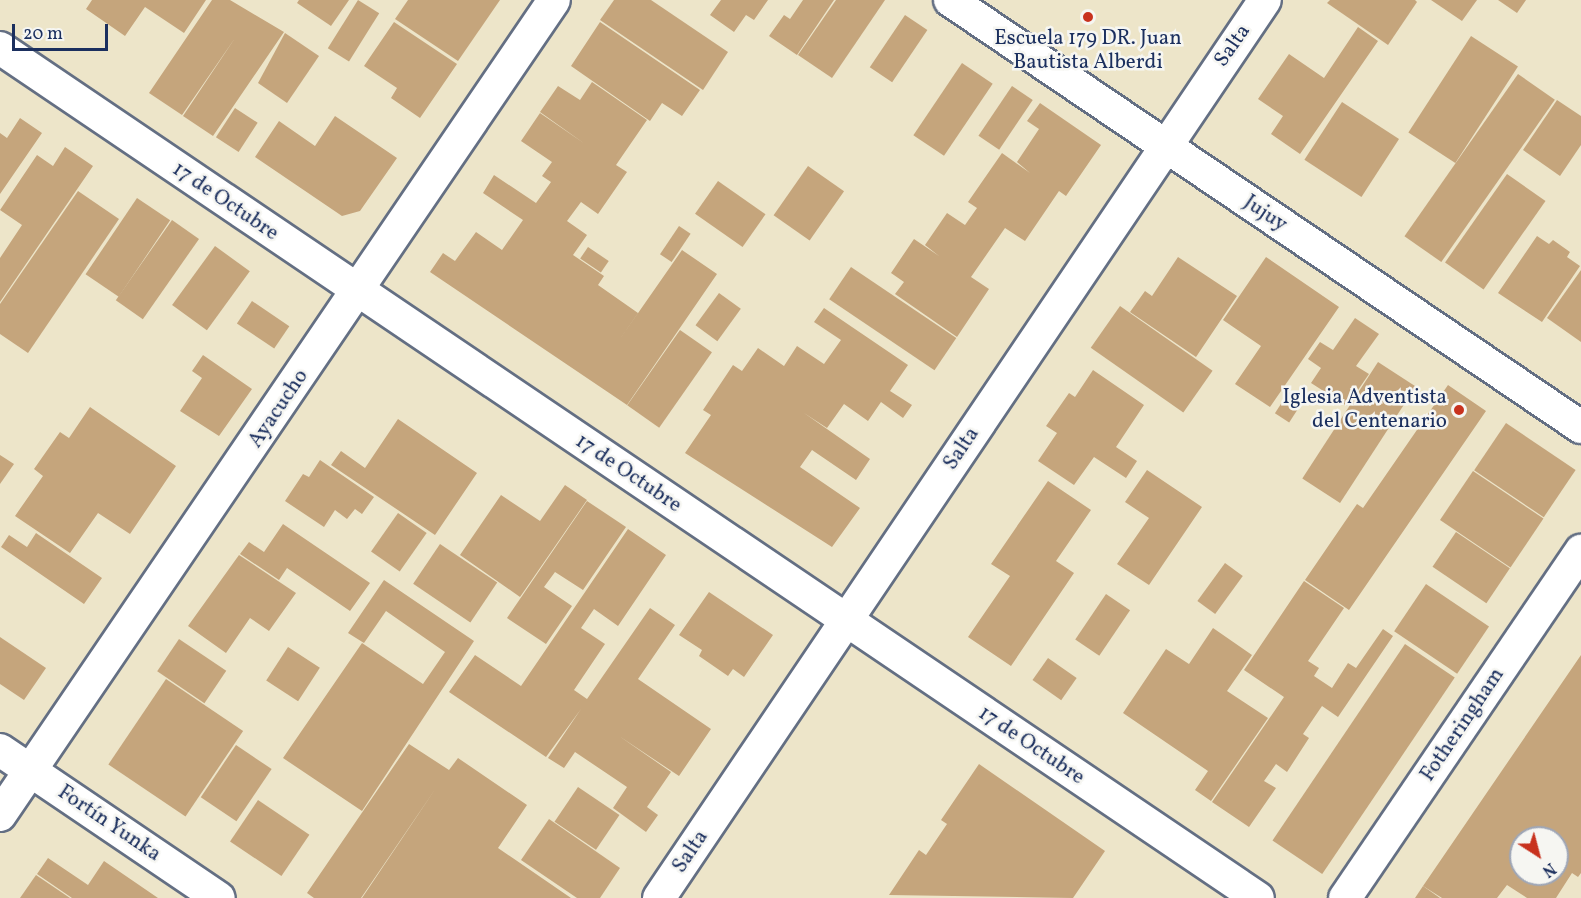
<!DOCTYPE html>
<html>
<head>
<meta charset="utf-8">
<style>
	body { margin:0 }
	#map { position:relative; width:1581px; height:898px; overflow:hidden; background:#ede5c9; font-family:Vollkorn,serif }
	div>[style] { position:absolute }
	.building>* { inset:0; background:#c5a57c; transform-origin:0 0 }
	.roads { filter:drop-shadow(2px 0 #646f83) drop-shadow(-2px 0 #646f83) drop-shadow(0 2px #646f83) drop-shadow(0 -2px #646f83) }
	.street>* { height:32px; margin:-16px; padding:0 16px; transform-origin:16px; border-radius:16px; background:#fff }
	.dots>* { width:16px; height:16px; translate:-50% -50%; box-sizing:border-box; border:3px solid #f6f6f2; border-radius:50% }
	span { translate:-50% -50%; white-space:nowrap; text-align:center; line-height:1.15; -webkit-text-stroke:5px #f6f6f2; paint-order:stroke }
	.poi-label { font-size:21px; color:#1b2f5e }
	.right { translate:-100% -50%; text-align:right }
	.street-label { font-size:21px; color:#1b2f5e }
	.north { position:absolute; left:1509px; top:826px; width:60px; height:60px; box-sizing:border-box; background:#f6f6f2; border:2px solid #9ea6b7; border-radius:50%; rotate:144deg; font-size:16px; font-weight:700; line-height:24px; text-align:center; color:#1b2f5e }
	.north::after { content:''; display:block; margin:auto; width:21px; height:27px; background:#c8321e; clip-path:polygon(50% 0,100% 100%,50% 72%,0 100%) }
	.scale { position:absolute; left:12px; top:24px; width:96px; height:27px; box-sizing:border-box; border:3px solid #1b2f5e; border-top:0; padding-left:8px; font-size:18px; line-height:21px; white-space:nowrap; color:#1b2f5e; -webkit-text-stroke:4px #f6f6f2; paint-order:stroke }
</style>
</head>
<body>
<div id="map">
	<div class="building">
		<i style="clip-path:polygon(92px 0,206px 0,184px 33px,145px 7px,125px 36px,86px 9px)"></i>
		<i style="clip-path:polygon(212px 0,230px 0,284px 32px,213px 136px,183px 116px,235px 38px,182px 115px,149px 93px)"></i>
		<i style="clip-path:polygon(299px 0,349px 0,331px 26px,297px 3px)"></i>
		<i style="left:358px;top:0;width:25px;height:57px;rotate:32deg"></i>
		<i style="clip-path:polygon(408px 0,500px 0,458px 61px,395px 19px)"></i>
		<i style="clip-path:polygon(614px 0,651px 0,728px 52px,703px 90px,600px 20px)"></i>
		<i style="clip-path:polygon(721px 0,768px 0,754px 20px,746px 15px,734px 32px,710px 15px)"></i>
		<i style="clip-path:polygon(803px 0,834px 0,797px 55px,769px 36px,784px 15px,790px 19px)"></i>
		<i style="clip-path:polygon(836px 0,885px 0,832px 78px,798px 55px)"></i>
		<i style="clip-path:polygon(1330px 0,1415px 0,1417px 2px,1388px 45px,1327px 3px)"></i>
		<i style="clip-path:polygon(1431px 0,1477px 0,1462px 21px)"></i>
		<i style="clip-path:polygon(1498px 0,1526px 0,1517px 13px)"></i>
		<i style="left:905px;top:15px;width:27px;height:63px;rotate:34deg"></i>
		<i style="clip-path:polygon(394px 22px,457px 64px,420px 118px,391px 98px,397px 88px,364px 66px)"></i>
		<i style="clip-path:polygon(600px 22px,700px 90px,682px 116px,662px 103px,650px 121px,571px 66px)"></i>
		<i style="clip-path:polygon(1358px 27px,1378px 41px,1300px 154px,1271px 134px,1283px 116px,1258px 99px,1289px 54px,1324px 78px)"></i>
		<i style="clip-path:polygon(285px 33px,319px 56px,287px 103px,258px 83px)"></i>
		<i style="left:1471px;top:36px;width:56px;height:115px;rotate:33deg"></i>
		<i style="left:962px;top:63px;width:37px;height:87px;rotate:34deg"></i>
		<i style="left:1518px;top:74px;width:45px;height:198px;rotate:35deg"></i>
		<i style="clip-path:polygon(592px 82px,647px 120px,616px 165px,627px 172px,598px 214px,581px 202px,567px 221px,587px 235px,573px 255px,604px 276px,598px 285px,638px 313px,613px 349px,682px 250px,717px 274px,627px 405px,430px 272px,443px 253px,455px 261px,476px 232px,502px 250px,523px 220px,483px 193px,494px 175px,536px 203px,551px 182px,542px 176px,552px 162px,521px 141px,540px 113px,585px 144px,540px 112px,558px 86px,580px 100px)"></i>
		<i style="left:1012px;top:86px;width:25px;height:60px;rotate:34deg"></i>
		<i style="clip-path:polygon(1557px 100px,1581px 116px,1581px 145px,1560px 176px,1523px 150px)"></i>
		<i style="left:1342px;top:102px;width:68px;height:69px;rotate:33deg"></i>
		<i style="clip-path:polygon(1040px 103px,1101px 145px,1066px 196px,1059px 191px,1025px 241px,1005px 228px,971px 277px,989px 289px,957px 337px,895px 294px,904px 282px,891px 273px,914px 239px,939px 256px,925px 245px,947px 213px,965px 225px,977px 208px,968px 202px,1002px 153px,1030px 173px,1017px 162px,1039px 129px,1027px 121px)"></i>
		<i style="left:235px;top:108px;width:27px;height:35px;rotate:33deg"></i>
		<i style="clip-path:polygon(335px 116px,397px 158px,360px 211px,342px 216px,255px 157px,279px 121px,315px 146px)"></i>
		<i style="clip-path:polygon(20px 118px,42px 133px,0 194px,0 133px,7px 138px)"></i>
		<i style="clip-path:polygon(65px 147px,93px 166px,0 302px,0 258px,22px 225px,0 210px,37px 155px,53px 166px)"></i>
		<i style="left:808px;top:166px;width:44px;height:60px;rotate:35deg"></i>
		<i style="left:1507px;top:174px;width:47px;height:108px;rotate:35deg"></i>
		<i style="left:718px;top:181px;width:58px;height:40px;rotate:35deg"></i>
		<i style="clip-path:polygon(78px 191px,119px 219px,28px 353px,0 334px,0 304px)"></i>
		<i style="left:137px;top:198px;width:40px;height:92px;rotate:34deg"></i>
		<i style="left:172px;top:220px;width:33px;height:98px;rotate:35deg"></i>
		<i style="left:679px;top:226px;width:14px;height:34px;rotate:34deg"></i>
		<i style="clip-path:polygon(1537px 236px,1549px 244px,1553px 240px,1570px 252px,1567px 257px,1580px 266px,1542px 322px,1498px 293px)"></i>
		<i style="left:215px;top:246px;width:43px;height:73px;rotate:36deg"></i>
		<i style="left:588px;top:247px;width:25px;height:14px;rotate:34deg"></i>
		<i style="clip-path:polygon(1178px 257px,1237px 296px,1196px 357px,1130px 312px,1145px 291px,1152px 296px)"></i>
		<i style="clip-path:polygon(1266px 257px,1339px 307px,1270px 407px,1235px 384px,1261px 346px,1223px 320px)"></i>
		<i style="left:851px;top:267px;width:127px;height:39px;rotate:34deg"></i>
		<i style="clip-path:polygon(1581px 270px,1581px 342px,1547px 318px)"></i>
		<i style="left:719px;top:293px;width:27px;height:40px;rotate:36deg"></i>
		<i style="left:252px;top:301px;width:45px;height:27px;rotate:34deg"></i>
		<i style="left:1120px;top:306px;width:113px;height:51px;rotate:35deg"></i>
		<i style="clip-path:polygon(824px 308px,908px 365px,890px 391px,912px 405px,903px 418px,881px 402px,868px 421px,844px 404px,827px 428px,804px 413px,870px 459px,856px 480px,812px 450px,800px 467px,860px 508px,832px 547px,685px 453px,711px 415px,703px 410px,733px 365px,742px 371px,758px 348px,784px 366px,797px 346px,824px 364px,841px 340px,814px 322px)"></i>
		<i style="clip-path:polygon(1355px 318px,1379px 334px,1356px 366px,1369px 374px,1347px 406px,1311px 383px,1321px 368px,1308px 359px,1320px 342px,1333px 350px)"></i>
		<i style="left:680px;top:330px;width:39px;height:92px;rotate:35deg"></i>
		<i style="clip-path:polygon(203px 355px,252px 389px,219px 436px,180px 411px,202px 378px,192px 371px)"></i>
		<i style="left:1378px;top:362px;width:45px;height:139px;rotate:33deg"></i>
		<i style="clip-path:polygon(1093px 370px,1144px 405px,1116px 447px,1137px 461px,1126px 478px,1094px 457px,1074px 485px,1038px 461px,1057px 433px,1046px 426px,1069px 393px,1075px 397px)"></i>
		<i style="clip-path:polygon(1448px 385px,1486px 411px,1349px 610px,1305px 580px,1357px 504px,1363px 508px)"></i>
		<i style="left:1288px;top:393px;width:17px;height:24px;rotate:33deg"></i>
		<i style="clip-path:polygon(90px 407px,176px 466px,130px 534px,98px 513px,70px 553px,15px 516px,43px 476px,34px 469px,60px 432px,69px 438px)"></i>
		<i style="clip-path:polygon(398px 419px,477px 473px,435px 535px,331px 465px,341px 451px,365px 468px)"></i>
		<i style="left:1506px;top:423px;width:84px;height:57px;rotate:34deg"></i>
		<i style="clip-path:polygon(0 455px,14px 464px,0 484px)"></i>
		<i style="clip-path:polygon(320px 460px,374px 497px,362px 514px,355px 509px,347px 519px,335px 510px,324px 527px,285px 501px,303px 474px,309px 477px)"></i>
		<i style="clip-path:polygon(1147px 470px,1202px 507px,1149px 585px,1117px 564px,1149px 518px,1125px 502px)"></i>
		<i style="left:1473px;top:471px;width:85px;height:59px;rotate:34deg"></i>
		<i style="clip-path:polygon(1048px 481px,1091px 510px,1056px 561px,1074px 573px,1011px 666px,968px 637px,1010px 576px,991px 564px)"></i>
		<i style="clip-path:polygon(565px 485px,587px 500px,520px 597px,460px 555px,501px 495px,540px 521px)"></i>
		<i style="clip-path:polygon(587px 501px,626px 527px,583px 590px,555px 572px,544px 587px,572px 606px,546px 644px,507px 618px)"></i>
		<i style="left:398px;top:513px;width:35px;height:47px;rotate:35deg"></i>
		<i style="clip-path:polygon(283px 524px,370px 583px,350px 611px,287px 568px,279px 580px,240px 554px,249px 542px,264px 552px)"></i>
		<i style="clip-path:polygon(628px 529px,666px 555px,618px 626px,594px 609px,581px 628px,605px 644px,574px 690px,587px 699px,650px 608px,675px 625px,638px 679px,711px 729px,679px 776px,619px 736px,671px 772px,647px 807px,658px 815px,646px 832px,613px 808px,627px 787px,575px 752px,564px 768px,548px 758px,581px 709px,546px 757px,449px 692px,475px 655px,521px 686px)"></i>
		<i style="left:1456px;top:532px;width:65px;height:42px;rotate:34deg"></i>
		<i style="clip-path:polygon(36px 533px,102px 578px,84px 604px,1px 547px,9px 535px,27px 547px)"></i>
		<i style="left:440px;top:544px;width:69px;height:48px;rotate:34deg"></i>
		<i style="clip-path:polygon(239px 555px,296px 593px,269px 631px,250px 618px,226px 653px,188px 626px)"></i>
		<i style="left:1225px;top:563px;width:22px;height:47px;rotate:36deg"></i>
		<i style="clip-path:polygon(384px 580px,474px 641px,362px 811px,283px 758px,362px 643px,423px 684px,445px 652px,386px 611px,364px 643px,348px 633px)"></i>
		<i style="clip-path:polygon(1304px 581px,1344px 608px,1308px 661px,1319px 668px,1314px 676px,1332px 688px,1348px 663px,1356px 668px,1383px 629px,1393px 636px,1338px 717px,1322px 706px,1303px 734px,1309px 738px,1287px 772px,1276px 764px,1264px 781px,1276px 788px,1249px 827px,1212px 802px,1284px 697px,1244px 670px)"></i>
		<i style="left:1426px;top:584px;width:76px;height:57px;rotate:34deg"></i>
		<i style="clip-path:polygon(709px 592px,773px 635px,744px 677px,733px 669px,728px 676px,699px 656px,702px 650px,679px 635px)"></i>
		<i style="left:1106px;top:594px;width:29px;height:55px;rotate:34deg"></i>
		<i style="clip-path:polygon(1213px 628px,1252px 655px,1227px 691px,1268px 718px,1211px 801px,1195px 790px,1208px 771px,1123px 713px,1166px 649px,1189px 664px)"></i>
		<i style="clip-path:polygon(0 637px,46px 668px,24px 700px,0 684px)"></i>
		<i style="left:179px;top:639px;width:57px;height:39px;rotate:34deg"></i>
		<i style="left:1405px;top:644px;width:60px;height:237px;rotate:34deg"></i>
		<i style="left:288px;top:647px;width:38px;height:40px;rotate:33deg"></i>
		<i style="clip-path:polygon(evenodd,1581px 655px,1581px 873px,1578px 877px,1572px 873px,1556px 898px,1527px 898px,1507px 885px,1497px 898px,1442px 898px,1423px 886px,1581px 655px,1521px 838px,1557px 838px,1557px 874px,1521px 874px,1521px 838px)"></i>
		<i style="left:1048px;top:658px;width:35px;height:27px;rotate:35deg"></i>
		<i style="left:166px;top:679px;width:93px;height:103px;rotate:34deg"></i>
		<i style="clip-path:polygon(409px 744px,449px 770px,458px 758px,527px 805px,498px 848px,571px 898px,362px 898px,436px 788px,361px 898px,314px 898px,307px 893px)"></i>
		<i style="left:236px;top:745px;width:43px;height:63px;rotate:34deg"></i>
		<i style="clip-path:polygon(979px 764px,1105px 851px,1073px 898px,889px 895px,919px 850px,926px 855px,947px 824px,941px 820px)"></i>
		<i style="left:578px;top:787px;width:50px;height:42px;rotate:34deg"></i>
		<i style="left:258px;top:800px;width:62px;height:50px;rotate:34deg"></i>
		<i style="clip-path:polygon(549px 819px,620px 868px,600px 898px,577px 898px,521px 860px)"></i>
		<i style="clip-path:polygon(48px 858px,88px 885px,104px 861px,158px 898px,72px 898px,37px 874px)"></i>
		<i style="clip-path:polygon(36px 875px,70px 898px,20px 898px)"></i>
		<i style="clip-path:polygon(1423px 886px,1440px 898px,1415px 898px)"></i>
	</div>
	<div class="roads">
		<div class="street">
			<i style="left:950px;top:0;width:762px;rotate:34.09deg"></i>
			<i style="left:0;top:48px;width:1518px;rotate:34.05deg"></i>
			<i style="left:0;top:750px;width:264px;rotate:34.1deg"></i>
			<i style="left:0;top:815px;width:985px;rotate:-55.79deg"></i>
			<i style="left:659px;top:898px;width:1083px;rotate:-55.99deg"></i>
			<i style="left:1345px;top:898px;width:420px;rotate:-55.8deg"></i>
		</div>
	</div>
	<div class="dots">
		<i style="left:1088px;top:17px;background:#c8321e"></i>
		<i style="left:1459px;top:410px;background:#c8321e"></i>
	</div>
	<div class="poi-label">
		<span style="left:1088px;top:51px">Escuela 179 DR. Juan<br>Bautista Alberdi</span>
		<span class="right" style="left:1447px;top:410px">Iglesia Adventista<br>del Centenario</span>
	</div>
	<div class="street-label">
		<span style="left:1233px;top:46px;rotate:-55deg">Salta</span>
		<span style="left:225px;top:202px;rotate:34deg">17 de Octubre</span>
		<span style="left:1265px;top:214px;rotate:34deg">Jujuy</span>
		<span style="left:279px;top:409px;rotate:-56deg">Ayacucho</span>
		<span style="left:962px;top:449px;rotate:-56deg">Salta</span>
		<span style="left:628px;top:474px;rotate:34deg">17 de Octubre</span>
		<span style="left:1463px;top:725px;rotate:-56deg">Fotheringham</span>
		<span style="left:1031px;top:746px;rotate:34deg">17 de Octubre</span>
		<span style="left:109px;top:824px;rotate:34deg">Fortín Yunka</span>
		<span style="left:691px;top:852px;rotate:-56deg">Salta</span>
	</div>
	<div class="north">N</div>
	<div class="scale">20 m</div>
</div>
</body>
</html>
